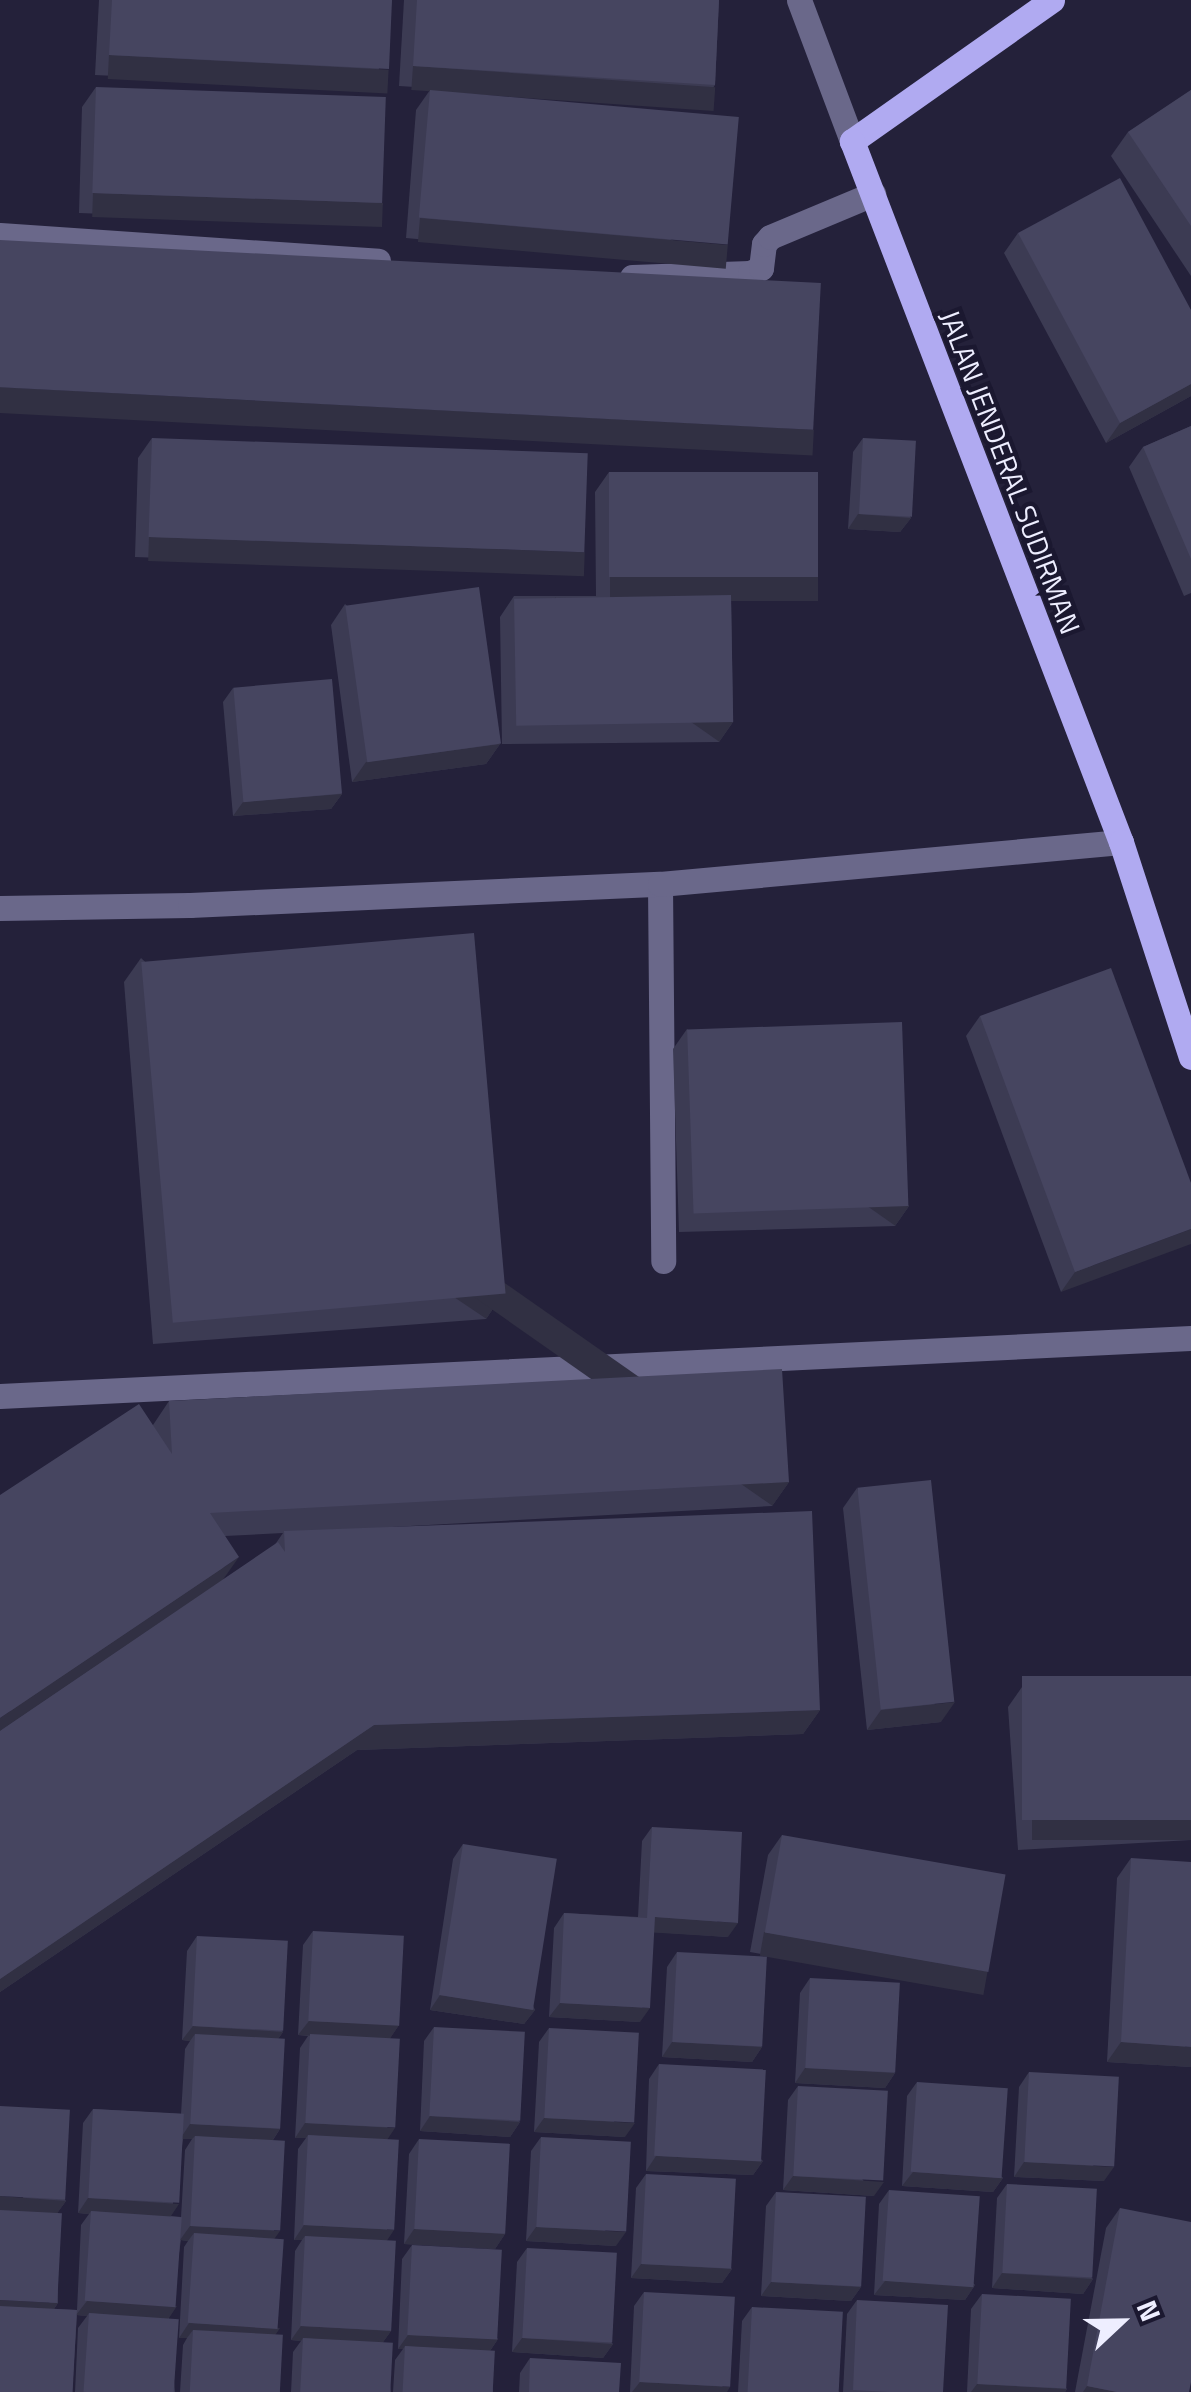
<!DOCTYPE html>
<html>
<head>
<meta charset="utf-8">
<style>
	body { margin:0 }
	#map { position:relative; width:1191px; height:2392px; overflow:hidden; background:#24213a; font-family:"Titillium Web",sans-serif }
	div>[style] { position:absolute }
	.minor>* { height:25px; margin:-12.5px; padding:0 12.5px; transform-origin:12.5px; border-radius:12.5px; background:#6a688a }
	.major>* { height:25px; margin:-12.5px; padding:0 12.5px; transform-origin:12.5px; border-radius:12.5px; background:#b0aaf1 }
	.wall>* { inset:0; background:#3c3b53 }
	.shaded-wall>* { inset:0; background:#313043; transform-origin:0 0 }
	.building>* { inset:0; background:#464560; transform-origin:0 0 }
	span { translate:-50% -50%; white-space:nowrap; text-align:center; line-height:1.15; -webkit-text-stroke:9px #1b1830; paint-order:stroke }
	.street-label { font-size:28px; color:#eef }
	.north { position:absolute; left:1071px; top:2272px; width:100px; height:100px; -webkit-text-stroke:8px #1b1830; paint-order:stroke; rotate:68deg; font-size:28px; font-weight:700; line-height:40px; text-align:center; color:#eef }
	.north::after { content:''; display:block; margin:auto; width:35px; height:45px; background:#eef; clip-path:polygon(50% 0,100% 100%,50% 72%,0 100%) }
</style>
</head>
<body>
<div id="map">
	<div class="minor">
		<i style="left:799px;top:0;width:151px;rotate:69.4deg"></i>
		<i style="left:0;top:235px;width:379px;rotate:3.9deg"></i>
		<i style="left:632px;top:277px;width:118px;rotate:-1.9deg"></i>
		<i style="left:750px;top:273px;width:12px;rotate:-24deg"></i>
		<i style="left:761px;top:268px;width:24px;rotate:-83deg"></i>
		<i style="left:764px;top:244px;width:9px;rotate:-49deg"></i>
		<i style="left:770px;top:237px;width:112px;rotate:-22.7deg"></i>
		<i style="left:660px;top:884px;width:377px;rotate:89.5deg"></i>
		<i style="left:0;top:908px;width:190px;rotate:-0.9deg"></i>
		<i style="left:190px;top:905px;width:470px;rotate:-2.6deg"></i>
		<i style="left:660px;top:884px;width:463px;rotate:-5.2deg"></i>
		<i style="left:0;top:1396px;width:1192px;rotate:-2.79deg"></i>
	</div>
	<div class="major">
		<i style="left:1052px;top:0;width:245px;rotate:144.8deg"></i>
		<i style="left:852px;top:141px;width:751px;rotate:69.01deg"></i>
		<i style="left:1121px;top:842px;width:226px;rotate:72deg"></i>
	</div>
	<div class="wall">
		<i style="clip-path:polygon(99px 0,392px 0,375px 89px,95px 75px)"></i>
		<i style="clip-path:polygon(404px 0,719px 0,715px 85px,701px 105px,399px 86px)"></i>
		<i style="clip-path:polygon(96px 87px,383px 204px,369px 224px,79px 213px,82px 107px)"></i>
		<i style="clip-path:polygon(430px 90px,714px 266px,406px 238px,416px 110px)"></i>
		<i style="clip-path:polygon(1191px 90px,1191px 276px,1111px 156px,1128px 132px)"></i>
		<i style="clip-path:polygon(1018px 233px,1191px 310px,1191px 396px,1106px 443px,1004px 253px)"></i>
		<i style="clip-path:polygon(1191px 426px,1191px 593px,1184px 596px,1129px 467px,1143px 447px)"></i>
		<i style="clip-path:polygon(152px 438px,571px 573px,135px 557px,138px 458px)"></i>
		<i style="clip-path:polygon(863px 438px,911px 518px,900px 532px,848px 529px,853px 452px)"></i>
		<i style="clip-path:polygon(609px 472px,804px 597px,731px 597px,733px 722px,719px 742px,502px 744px,500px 617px,514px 596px,596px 596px,595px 492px)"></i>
		<i style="clip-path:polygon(345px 604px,500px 744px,486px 764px,352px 782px,331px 625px)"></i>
		<i style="clip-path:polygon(233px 688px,342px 794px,331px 809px,233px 816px,223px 702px)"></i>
		<i style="clip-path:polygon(141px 958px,503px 1294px,486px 1319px,153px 1344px,124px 982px)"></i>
		<i style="clip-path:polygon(980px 1016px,1191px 1183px,1061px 1292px,966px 1036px)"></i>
		<i style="clip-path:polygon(687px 1029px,909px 1206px,895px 1226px,679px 1232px,673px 1049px)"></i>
		<i style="clip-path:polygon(evenodd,169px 1401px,789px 1482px,772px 1506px,392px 1527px,820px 1710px,803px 1734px,357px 1750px,0 1992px,0 1731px,153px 1425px,169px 1401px,283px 1533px,274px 1546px,223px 1580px,225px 1536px,283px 1533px)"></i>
		<i style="clip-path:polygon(857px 1488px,941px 1722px,867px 1730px,843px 1508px)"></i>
		<i style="clip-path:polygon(1191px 1676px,1191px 1840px,1018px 1850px,1008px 1707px,1022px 1687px)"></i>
		<i style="clip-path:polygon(652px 1827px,728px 1937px,654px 1932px,640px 2022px,549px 2017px,554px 1928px,564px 1913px,638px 1917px,642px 1841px)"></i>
		<i style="clip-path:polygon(782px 1835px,973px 1992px,750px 1952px,768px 1855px)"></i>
		<i style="clip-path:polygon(463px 1844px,535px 2010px,524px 2024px,430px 2010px,453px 1859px)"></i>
		<i style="clip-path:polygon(1131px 1858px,1191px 2067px,1107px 2062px,1117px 1878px)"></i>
		<i style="clip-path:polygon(313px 1931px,399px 2025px,390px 2038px,387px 2140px,387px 2241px,391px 2331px,383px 2342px,391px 2392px,291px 2392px,293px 2352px,301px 2341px,291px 2340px,295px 2251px,302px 2240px,294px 2240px,298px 2149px,306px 2138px,295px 2138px,300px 2048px,308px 2036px,298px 2035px,303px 1945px)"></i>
		<i style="clip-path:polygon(evenodd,197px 1936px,283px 2032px,278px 2039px,280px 2129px,273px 2140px,275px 2335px,280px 2392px,180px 2392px,183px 2345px,187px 2338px,179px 2338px,184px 2247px,188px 2241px,181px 2240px,169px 2318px,175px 2392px,75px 2392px,78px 2328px,87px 2316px,77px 2315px,72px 2392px,0 2106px,66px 2201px,57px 2213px,58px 2303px,54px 2309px,77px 2310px,81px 2225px,89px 2214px,78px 2213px,83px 2123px,93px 2109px,181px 2114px,185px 2049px,190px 2041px,182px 2040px,187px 1951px,197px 1936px,183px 2139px,192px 2139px,185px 2150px,181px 2217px,171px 2216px,183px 2139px)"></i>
		<i style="clip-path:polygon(677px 1952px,762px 2047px,752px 2062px,662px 2057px,667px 1967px)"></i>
		<i style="clip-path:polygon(810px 1978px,895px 2073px,885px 2088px,795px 2083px,800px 1993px)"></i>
		<i style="clip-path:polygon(434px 2027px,520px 2122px,510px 2137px,420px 2131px,424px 2041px)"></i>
		<i style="clip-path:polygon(549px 2028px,625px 2137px,534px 2132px,539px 2042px)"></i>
		<i style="clip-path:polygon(659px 2064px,763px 2161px,753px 2175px,646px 2171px,649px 2079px)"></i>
		<i style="clip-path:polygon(1029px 2072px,1104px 2181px,1014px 2177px,1019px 2087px)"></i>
		<i style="clip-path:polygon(917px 2082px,1003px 2178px,993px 2192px,902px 2186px,907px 2096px)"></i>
		<i style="clip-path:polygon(798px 2086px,874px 2196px,783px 2190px,788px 2100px)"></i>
		<i style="clip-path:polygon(541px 2137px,616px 2246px,526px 2241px,531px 2151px)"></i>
		<i style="clip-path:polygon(419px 2139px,505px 2234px,495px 2249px,404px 2244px,409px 2154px)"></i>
		<i style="clip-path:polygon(646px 2174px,732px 2269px,722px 2283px,631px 2278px,636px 2188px)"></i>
		<i style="clip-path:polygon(1007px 2184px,1093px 2279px,1083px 2294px,992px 2288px,997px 2198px)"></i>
		<i style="clip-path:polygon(889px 2190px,975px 2285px,965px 2300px,874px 2295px,879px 2204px)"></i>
		<i style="clip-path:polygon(776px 2192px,861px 2287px,851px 2301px,761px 2296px,766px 2206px)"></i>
		<i style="clip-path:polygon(1120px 2208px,1189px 2392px,1075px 2392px,1106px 2228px)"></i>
		<i style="clip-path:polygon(412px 2245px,498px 2339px,490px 2351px,493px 2392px,393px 2392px,395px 2360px,403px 2349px,398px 2349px,402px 2259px)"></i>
		<i style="clip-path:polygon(527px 2248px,613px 2344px,603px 2358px,512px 2352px,517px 2262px)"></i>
		<i style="clip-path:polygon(644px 2292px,727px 2392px,630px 2392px,634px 2306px)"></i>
		<i style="clip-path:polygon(982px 2294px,1067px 2389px,1065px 2392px,967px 2392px,971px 2309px)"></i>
		<i style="clip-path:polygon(857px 2300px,943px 2392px,843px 2392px,847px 2314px)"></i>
		<i style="clip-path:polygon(752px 2307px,839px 2392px,738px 2392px,742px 2321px)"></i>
		<i style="clip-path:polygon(530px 2358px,619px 2392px,519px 2392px,520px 2373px)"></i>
	</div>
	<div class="shaded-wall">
		<i style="left:109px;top:55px;width:280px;height:24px;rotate:3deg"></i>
		<i style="left:413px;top:66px;width:303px;height:24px;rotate:4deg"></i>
		<i style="left:93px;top:193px;width:290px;height:24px;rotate:2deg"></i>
		<i style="left:420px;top:218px;width:309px;height:24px;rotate:5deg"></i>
		<i style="clip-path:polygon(1191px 384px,1191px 396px,1106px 443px,1120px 423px)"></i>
		<i style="left:0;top:387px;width:815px;height:26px;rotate:3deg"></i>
		<i style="clip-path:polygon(858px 514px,911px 518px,900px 532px,848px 529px)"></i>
		<i style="left:149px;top:537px;width:436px;height:24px;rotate:2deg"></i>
		<i style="left:610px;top:577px;width:208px;height:24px"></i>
		<i style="left:733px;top:722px;width:24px;height:217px;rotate:125deg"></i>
		<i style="clip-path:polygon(500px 744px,486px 764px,352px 782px,366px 762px)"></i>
		<i style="clip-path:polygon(342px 794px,331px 809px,233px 816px,243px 802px)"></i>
		<i style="left:909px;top:1206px;width:24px;height:216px;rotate:125deg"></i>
		<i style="clip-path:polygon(1191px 1229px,1191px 1244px,1061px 1292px,1075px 1272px)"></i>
		<i style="left:503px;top:1294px;width:30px;height:334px;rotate:124deg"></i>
		<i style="left:789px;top:1482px;width:29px;height:580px;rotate:125deg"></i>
		<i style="clip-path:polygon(239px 1557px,222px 1581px,0 1731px,0 1718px)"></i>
		<i style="clip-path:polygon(955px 1702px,941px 1722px,867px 1730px,881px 1710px)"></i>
		<i style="clip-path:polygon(820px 1710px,803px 1734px,357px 1750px,0 1992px,0 1979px,374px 1725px)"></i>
		<i style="left:1191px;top:1820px;width:20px;height:159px;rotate:90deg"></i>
		<i style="clip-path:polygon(655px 1917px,738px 1923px,728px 1937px,645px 1932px)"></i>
		<i style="left:764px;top:1932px;width:227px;height:24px;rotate:10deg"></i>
		<i style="clip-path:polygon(440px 1995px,535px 2010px,524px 2024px,430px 2010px)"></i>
		<i style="clip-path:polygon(560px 2003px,650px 2008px,640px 2022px,549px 2017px)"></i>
		<i style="clip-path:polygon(309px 2021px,399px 2025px,389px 2040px,298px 2035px)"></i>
		<i style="clip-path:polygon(193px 2026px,283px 2032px,273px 2046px,195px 2034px,190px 2041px,182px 2040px)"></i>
		<i style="clip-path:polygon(672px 2042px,762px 2047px,752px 2062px,662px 2057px)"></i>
		<i style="clip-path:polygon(1121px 2042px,1191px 2047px,1191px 2067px,1107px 2062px)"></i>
		<i style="clip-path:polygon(805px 2068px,895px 2073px,885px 2088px,795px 2083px)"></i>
		<i style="clip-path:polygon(430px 2116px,520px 2122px,510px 2137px,420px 2131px)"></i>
		<i style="clip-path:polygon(544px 2118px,635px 2123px,625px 2137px,534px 2132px)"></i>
		<i style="clip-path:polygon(305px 2123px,395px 2128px,385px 2143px,308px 2135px,306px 2138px,295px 2138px)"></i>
		<i style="clip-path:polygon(190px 2124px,280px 2129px,270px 2144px,195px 2136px,192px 2139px,180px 2139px)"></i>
		<i style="clip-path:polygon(656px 2156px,763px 2161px,753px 2175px,646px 2171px)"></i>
		<i style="clip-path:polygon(1024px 2162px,1114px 2167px,1104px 2181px,1014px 2177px)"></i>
		<i style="clip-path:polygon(913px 2172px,1003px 2178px,993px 2192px,902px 2186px)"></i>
		<i style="clip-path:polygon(793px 2176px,884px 2182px,874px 2196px,783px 2190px)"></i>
		<i style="clip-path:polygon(0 2196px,66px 2201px,56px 2215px,0 2211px)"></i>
		<i style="clip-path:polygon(88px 2198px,179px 2204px,169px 2219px,91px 2211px,89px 2214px,78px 2213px)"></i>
		<i style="clip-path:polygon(304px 2225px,394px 2230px,384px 2245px,305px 2236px,302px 2240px,294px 2240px)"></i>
		<i style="clip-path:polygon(190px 2226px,280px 2231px,270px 2245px,194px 2233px,188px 2241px,180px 2240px)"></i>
		<i style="clip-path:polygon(536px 2227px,626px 2232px,616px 2246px,526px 2241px)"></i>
		<i style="clip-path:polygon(414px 2229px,505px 2234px,495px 2249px,404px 2244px)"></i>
		<i style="clip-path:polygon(641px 2264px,732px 2269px,722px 2283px,631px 2278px)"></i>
		<i style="clip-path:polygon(1002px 2273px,1093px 2279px,1083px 2294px,992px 2288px)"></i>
		<i style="clip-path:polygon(885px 2281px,975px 2285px,965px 2300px,874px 2295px)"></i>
		<i style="clip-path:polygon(771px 2282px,861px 2287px,851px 2301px,761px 2296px)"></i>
		<i style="clip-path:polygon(0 2300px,58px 2303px,48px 2318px,0 2315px)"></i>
		<i style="clip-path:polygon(87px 2301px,177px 2306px,167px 2321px,89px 2313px,87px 2316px,76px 2315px)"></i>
		<i style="clip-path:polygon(189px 2323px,280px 2328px,270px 2343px,193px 2330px,187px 2338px,179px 2338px)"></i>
		<i style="clip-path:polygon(301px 2326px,391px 2331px,381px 2345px,303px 2338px,301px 2341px,291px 2340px)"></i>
		<i style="clip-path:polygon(408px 2335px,498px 2339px,488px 2354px,405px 2346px,403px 2349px,398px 2349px)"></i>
		<i style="clip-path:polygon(522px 2338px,613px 2344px,603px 2358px,512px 2352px)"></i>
		<i style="clip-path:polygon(640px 2382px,730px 2387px,727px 2392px,632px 2392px)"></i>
		<i style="clip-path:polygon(977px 2384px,1067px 2389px,1065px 2392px,971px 2392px)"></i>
		<i style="clip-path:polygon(1087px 2386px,1117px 2392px,1083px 2392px)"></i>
	</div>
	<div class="building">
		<i style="clip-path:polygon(112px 0,392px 0,389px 69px,109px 55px)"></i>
		<i style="clip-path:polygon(417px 0,719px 0,715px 85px,413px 66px)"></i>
		<i style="left:96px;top:87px;width:290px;height:106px;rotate:2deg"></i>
		<i style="left:430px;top:90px;width:310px;height:128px;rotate:5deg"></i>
		<i style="clip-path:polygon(1191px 90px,1191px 226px,1128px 132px)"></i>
		<i style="clip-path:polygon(1120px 178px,1191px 310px,1191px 384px,1120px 423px,1018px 233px)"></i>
		<i style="left:0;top:240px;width:822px;height:147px;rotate:3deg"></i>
		<i style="clip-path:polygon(1191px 426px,1191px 559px,1143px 447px)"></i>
		<i style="left:152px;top:438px;width:436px;height:99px;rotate:2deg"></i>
		<i style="left:863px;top:438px;width:53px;height:76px;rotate:3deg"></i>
		<i style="left:609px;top:472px;width:209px;height:105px"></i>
		<i style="left:479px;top:587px;width:158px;height:135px;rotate:82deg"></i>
		<i style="left:731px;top:595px;width:127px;height:217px;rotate:89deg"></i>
		<i style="left:332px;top:679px;width:115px;height:99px;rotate:85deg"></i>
		<i style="left:474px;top:933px;width:362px;height:334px;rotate:85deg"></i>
		<i style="clip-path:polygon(1111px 968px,1191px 1183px,1191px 1229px,1075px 1272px,980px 1016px)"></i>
		<i style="left:902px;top:1022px;width:184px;height:215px;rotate:88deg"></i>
		<i style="clip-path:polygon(782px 1369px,789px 1482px,210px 1513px,239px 1557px,0 1718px,0 1495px,139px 1404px,172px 1454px,169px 1401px)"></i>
		<i style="left:931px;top:1480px;width:223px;height:74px;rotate:84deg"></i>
		<i style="clip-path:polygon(812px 1511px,820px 1710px,374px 1725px,0 1979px,0 1731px,278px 1542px,285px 1552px,284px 1531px)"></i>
		<i style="left:1191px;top:1676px;width:144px;height:169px;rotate:90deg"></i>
		<i style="clip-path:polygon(652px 1827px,742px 1832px,738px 1923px,655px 1917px,650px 2008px,560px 2003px,564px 1913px,647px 1918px)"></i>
		<i style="left:782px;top:1835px;width:227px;height:99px;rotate:10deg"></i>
		<i style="left:463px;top:1844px;width:95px;height:153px;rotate:9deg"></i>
		<i style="clip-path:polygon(1131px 1858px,1191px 1862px,1191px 2047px,1121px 2042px)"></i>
		<i style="left:313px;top:1931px;width:91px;height:90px;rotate:3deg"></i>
		<i style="left:197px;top:1936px;width:91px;height:90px;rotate:3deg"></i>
		<i style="left:677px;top:1952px;width:90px;height:90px;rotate:3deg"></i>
		<i style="left:810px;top:1978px;width:90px;height:90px;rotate:3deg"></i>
		<i style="left:434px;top:2027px;width:91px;height:89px;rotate:3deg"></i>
		<i style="left:549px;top:2028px;width:90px;height:90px;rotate:3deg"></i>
		<i style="left:195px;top:2034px;width:90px;height:90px;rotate:3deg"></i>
		<i style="left:310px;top:2034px;width:90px;height:89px;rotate:3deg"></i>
		<i style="left:659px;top:2064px;width:107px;height:92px;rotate:3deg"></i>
		<i style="left:1029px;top:2072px;width:90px;height:90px;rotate:3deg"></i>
		<i style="left:917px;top:2082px;width:91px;height:90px;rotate:4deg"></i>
		<i style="left:798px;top:2086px;width:90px;height:90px;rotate:3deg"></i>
		<i style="left:0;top:2106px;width:70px;height:90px;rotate:3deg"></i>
		<i style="left:93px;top:2109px;width:91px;height:89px;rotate:3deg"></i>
		<i style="left:308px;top:2135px;width:91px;height:90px;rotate:3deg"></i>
		<i style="left:195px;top:2136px;width:90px;height:90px;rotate:3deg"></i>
		<i style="left:541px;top:2137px;width:90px;height:90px;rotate:3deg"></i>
		<i style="left:419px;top:2139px;width:91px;height:90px;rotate:3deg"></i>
		<i style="left:646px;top:2174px;width:90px;height:90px;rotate:3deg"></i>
		<i style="left:1007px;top:2184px;width:90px;height:89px;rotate:3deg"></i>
		<i style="left:889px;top:2190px;width:91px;height:91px;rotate:4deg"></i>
		<i style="left:776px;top:2192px;width:90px;height:90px;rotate:3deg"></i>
		<i style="clip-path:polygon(1120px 2208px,1191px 2222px,1191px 2382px,1189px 2392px,1117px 2392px,1087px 2386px)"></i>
		<i style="left:0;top:2210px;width:62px;height:90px;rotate:3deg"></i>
		<i style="left:91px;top:2211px;width:91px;height:90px;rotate:4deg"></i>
		<i style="left:194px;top:2233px;width:90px;height:90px;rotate:4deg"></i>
		<i style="left:305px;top:2236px;width:91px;height:90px;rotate:3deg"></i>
		<i style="left:412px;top:2245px;width:90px;height:90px;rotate:3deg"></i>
		<i style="left:527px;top:2248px;width:90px;height:90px;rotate:3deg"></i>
		<i style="left:644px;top:2292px;width:91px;height:90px;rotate:3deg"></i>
		<i style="left:982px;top:2294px;width:89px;height:90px;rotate:3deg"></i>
		<i style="clip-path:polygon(857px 2300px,948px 2305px,943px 2392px,889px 2392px,853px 2390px)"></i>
		<i style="left:0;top:2306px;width:77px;height:86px;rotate:3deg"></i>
		<i style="left:752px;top:2307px;width:91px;height:85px;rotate:3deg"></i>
		<i style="left:89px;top:2313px;width:90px;height:79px;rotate:4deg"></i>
		<i style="left:193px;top:2330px;width:90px;height:62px;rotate:3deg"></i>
		<i style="left:303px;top:2338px;width:90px;height:54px;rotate:3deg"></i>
		<i style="left:405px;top:2346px;width:90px;height:46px;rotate:3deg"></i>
		<i style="clip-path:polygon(530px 2358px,621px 2363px,619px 2392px,529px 2392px)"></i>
	</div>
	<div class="street-label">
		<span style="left:1010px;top:472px;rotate:69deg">JALAN JENDERAL SUDIRMAN</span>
	</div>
	<div class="north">N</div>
</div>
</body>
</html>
